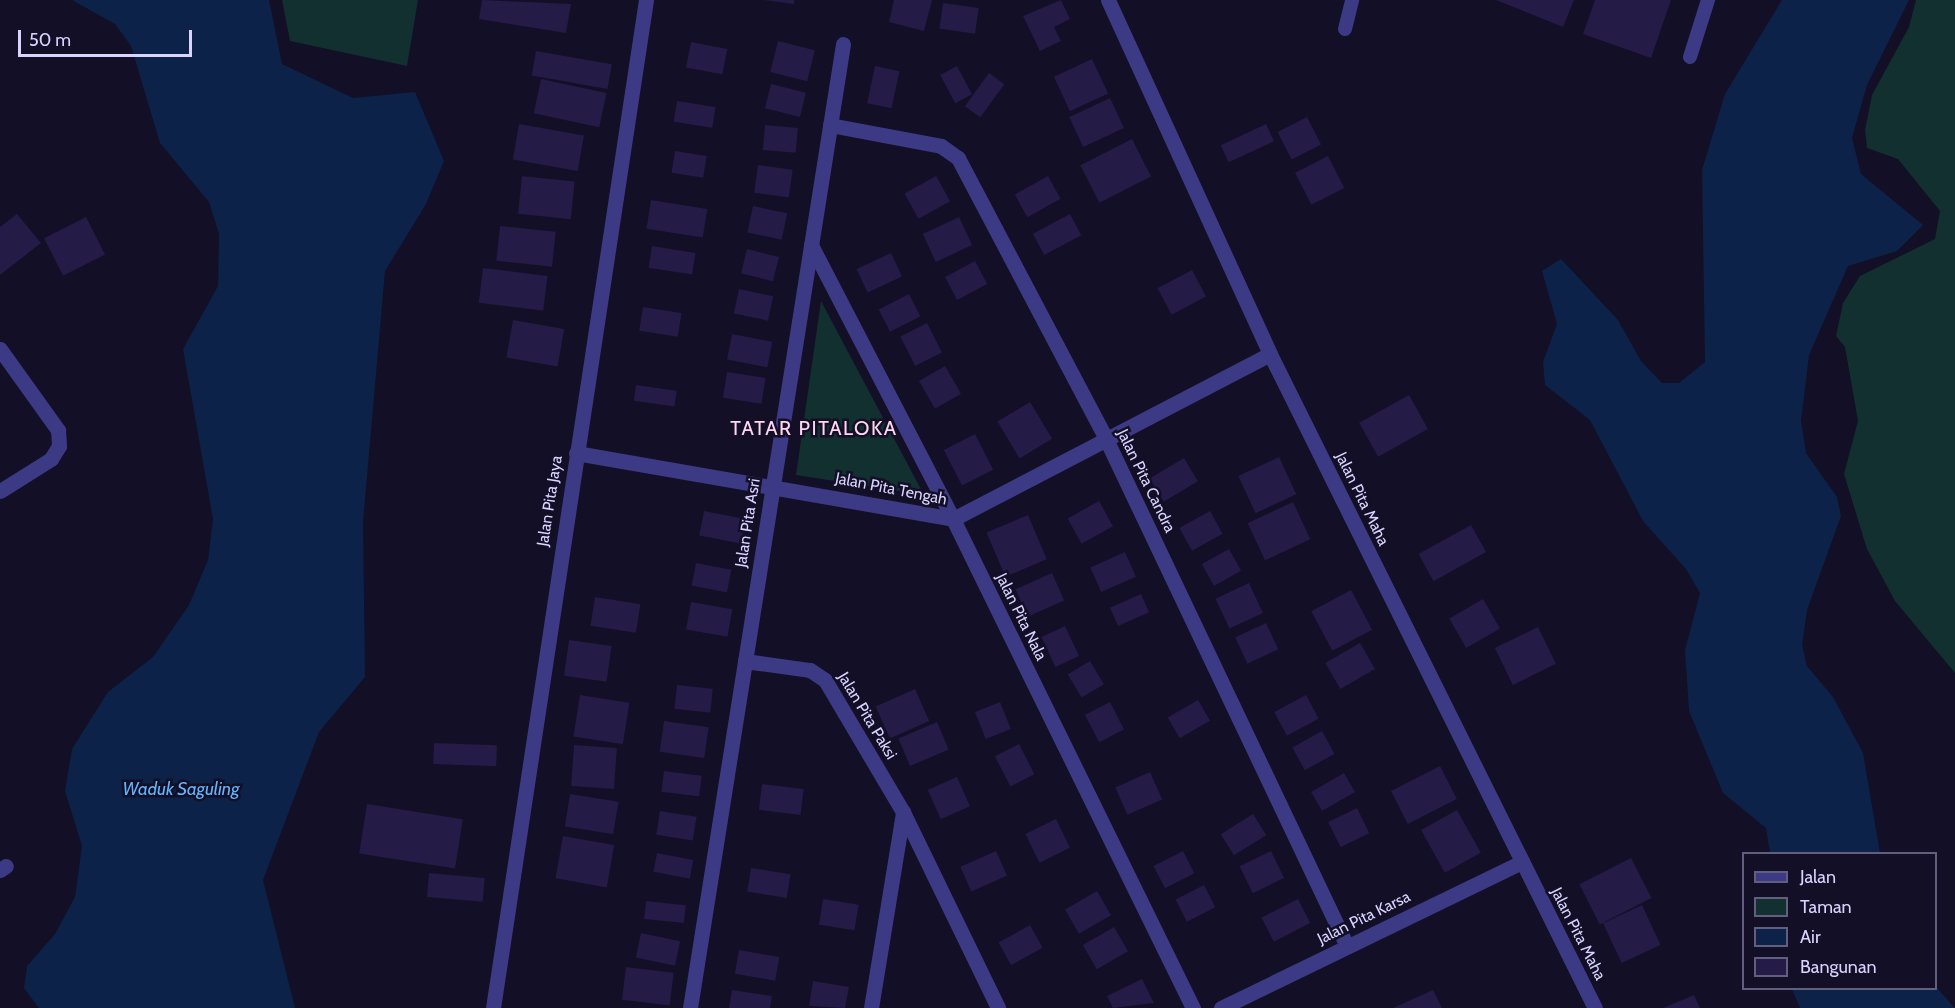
<!DOCTYPE html>
<html>
<head>
<meta charset="utf-8">
<style>
	body { margin:0 }
	#map { position:relative; width:1955px; height:1008px; overflow:hidden; background:#130f26; font-family:Cabin,sans-serif }
	div>[style] { position:absolute }
	.green>* { inset:0; background:#12302f }
	.water>* { inset:0; background:#0c2248 }
	.building>* { inset:0; background:#241b47; transform-origin:0 0 }
	.lane>* { height:14px; margin:-7px; padding:0 7px; transform-origin:7px; border-radius:7px; background:#3d3a85 }
	.street>* { height:15px; margin:-7.5px; padding:0 7.5px; transform-origin:7.5px; border-radius:7.5px; background:#3d3a85 }
	span { translate:-50% -50%; white-space:nowrap; text-align:center; line-height:1.15; -webkit-text-stroke:5px #130f26; paint-order:stroke }
	.street-label { font-size:16px; color:#d9d4ff }
	.water-label { font-size:18px; color:#62b6ff; font-style:italic }
	.quarter-label { font-size:20px; color:#ffd6f0; letter-spacing:1.5px }
	.legend { position:absolute; left:1742px; top:852px; width:195px; height:138px; box-sizing:border-box; background:#130f26; border:2px solid #625e7d; margin:0; padding:8px 10px; list-style:none; font-size:18px; color:#d9d4ff }
	.legend li { display:flex; align-items:center; gap:12px; height:30px }
	.legend b { width:30px; border:2px solid #625e7d }
	.scale { position:absolute; left:18px; top:30px; width:174px; height:27px; box-sizing:border-box; border:3px solid #d9d4ff; border-top:0; padding-left:8px; font-size:18px; line-height:21px; white-space:nowrap; color:#d9d4ff; -webkit-text-stroke:4px #130f26; paint-order:stroke }
</style>
</head>
<body>
<div id="map">
	<div class="green">
		<i style="clip-path:polygon(282px 0,418px 0,407px 66px,290px 41px)"></i>
		<i style="clip-path:polygon(1916px 0,1955px 0,1955px 673px,1895px 601px,1867px 549px,1844px 474px,1858px 421px,1845px 347px,1836px 336px,1843px 303px,1860px 276px,1935px 239px,1940px 211px,1898px 159px,1867px 148px,1865px 130px,1872px 95px,1909px 27px)"></i>
		<i style="clip-path:polygon(821px 301px,924px 495px,796px 475px)"></i>
	</div>
	<div class="water">
		<i style="clip-path:polygon(72px 0,269px 0,282px 64px,353px 98px,415px 92px,444px 161px,426px 204px,385px 271px,363px 522px,365px 677px,319px 732px,263px 880px,295px 1008px,39px 1008px,24px 988px,27px 966px,55px 934px,75px 897px,82px 846px,65px 791px,72px 749px,108px 692px,153px 657px,189px 605px,208px 560px,213px 519px,183px 349px,218px 286px,219px 234px,209px 202px,160px 143px,131px 46px,115px 24px)"></i>
		<i style="clip-path:polygon(1782px 0,1909px 0,1867px 85px,1852px 138px,1861px 174px,1923px 225px,1897px 251px,1848px 266px,1809px 355px,1801px 421px,1806px 453px,1837px 497px,1841px 516px,1807px 610px,1802px 645px,1807px 666px,1833px 697px,1863px 753px,1880px 853px,1770px 853px,1766px 828px,1723px 793px,1689px 711px,1685px 650px,1700px 593px,1686px 569px,1643px 521px,1590px 420px,1545px 385px,1543px 362px,1557px 324px,1542px 271px,1561px 259px,1618px 320px,1641px 361px,1662px 383px,1679px 383px,1705px 362px,1702px 170px,1725px 94px)"></i>
		<i style="clip-path:polygon(1936px 987px,1955px 1008px,1800px 1008px,1792px 989px)"></i>
	</div>
	<div class="building">
		<i style="clip-path:polygon(482px 0,571px 4px,566px 33px,479px 19px)"></i>
		<i style="clip-path:polygon(764px 0,794px 0,794px 4px)"></i>
		<i style="clip-path:polygon(894px 0,932px 0,924px 31px,889px 22px)"></i>
		<i style="clip-path:polygon(1061px 0,1070px 19px,1054px 27px,1061px 41px,1040px 51px,1023px 16px)"></i>
		<i style="clip-path:polygon(1496px 0,1574px 0,1563px 27px)"></i>
		<i style="clip-path:polygon(1595px 0,1671px 0,1651px 58px,1583px 34px)"></i>
		<i style="left:943px;top:3px;width:36px;height:26px;rotate:8deg"></i>
		<i style="left:778px;top:41px;width:38px;height:32px;rotate:14deg"></i>
		<i style="left:691px;top:42px;width:37px;height:26px;rotate:11deg"></i>
		<i style="left:536px;top:51px;width:77px;height:25px;rotate:10deg"></i>
		<i style="left:1092px;top:59px;width:38px;height:42px;rotate:65deg"></i>
		<i style="left:875px;top:66px;width:25px;height:38px;rotate:12deg"></i>
		<i style="left:957px;top:66px;width:32px;height:19px;rotate:62deg"></i>
		<i style="left:989px;top:73px;width:19px;height:41px;rotate:36deg"></i>
		<i style="left:541px;top:79px;width:67px;height:35px;rotate:12deg"></i>
		<i style="left:771px;top:84px;width:36px;height:25px;rotate:14deg"></i>
		<i style="left:1110px;top:98px;width:33px;height:45px;rotate:65deg"></i>
		<i style="left:677px;top:101px;width:39px;height:21px;rotate:9deg"></i>
		<i style="left:1307px;top:117px;width:31px;height:33px;rotate:63deg"></i>
		<i style="left:519px;top:124px;width:66px;height:36px;rotate:10deg"></i>
		<i style="left:1266px;top:124px;width:19px;height:50px;rotate:65deg"></i>
		<i style="left:765px;top:125px;width:33px;height:25px;rotate:5deg"></i>
		<i style="left:1132px;top:139px;width:42px;height:58px;rotate:63deg"></i>
		<i style="left:675px;top:151px;width:32px;height:22px;rotate:9deg"></i>
		<i style="left:1328px;top:156px;width:36px;height:37px;rotate:63deg"></i>
		<i style="left:758px;top:165px;width:35px;height:28px;rotate:8deg"></i>
		<i style="left:522px;top:176px;width:53px;height:38px;rotate:6deg"></i>
		<i style="left:936px;top:176px;width:29px;height:36px;rotate:61deg"></i>
		<i style="left:1048px;top:176px;width:26px;height:38px;rotate:61deg"></i>
		<i style="left:651px;top:200px;width:57px;height:29px;rotate:9deg"></i>
		<i style="left:753px;top:206px;width:35px;height:27px;rotate:12deg"></i>
		<i style="clip-path:polygon(17px 214px,41px 243px,0 275px,0 227px)"></i>
		<i style="left:1070px;top:214px;width:24px;height:42px;rotate:62deg"></i>
		<i style="left:86px;top:217px;width:42px;height:47px;rotate:63deg"></i>
		<i style="left:959px;top:217px;width:31px;height:40px;rotate:65deg"></i>
		<i style="left:500px;top:226px;width:56px;height:35px;rotate:6deg"></i>
		<i style="left:652px;top:246px;width:44px;height:22px;rotate:9deg"></i>
		<i style="left:747px;top:249px;width:33px;height:25px;rotate:14deg"></i>
		<i style="left:891px;top:253px;width:26px;height:38px;rotate:65deg"></i>
		<i style="left:975px;top:261px;width:26px;height:34px;rotate:62deg"></i>
		<i style="left:483px;top:268px;width:65px;height:35px;rotate:7deg"></i>
		<i style="left:1192px;top:270px;width:30px;height:39px;rotate:62deg"></i>
		<i style="left:739px;top:289px;width:35px;height:25px;rotate:12deg"></i>
		<i style="left:909px;top:294px;width:25px;height:34px;rotate:63deg"></i>
		<i style="left:643px;top:307px;width:39px;height:24px;rotate:9deg"></i>
		<i style="left:513px;top:320px;width:52px;height:38px;rotate:10deg"></i>
		<i style="left:927px;top:323px;width:33px;height:30px;rotate:63deg"></i>
		<i style="left:732px;top:334px;width:41px;height:26px;rotate:11deg"></i>
		<i style="left:945px;top:366px;width:32px;height:30px;rotate:60deg"></i>
		<i style="left:727px;top:372px;width:39px;height:26px;rotate:9deg"></i>
		<i style="left:636px;top:385px;width:41px;height:16px;rotate:8deg"></i>
		<i style="left:1409px;top:395px;width:39px;height:57px;rotate:61deg"></i>
		<i style="left:1030px;top:402px;width:43px;height:38px;rotate:59deg"></i>
		<i style="left:975px;top:434px;width:40px;height:35px;rotate:63deg"></i>
		<i style="left:1279px;top:457px;width:41px;height:45px;rotate:65deg"></i>
		<i style="left:1184px;top:458px;width:27px;height:40px;rotate:59deg"></i>
		<i style="left:1099px;top:501px;width:29px;height:36px;rotate:61deg"></i>
		<i style="left:1293px;top:502px;width:41px;height:50px;rotate:65deg"></i>
		<i style="left:704px;top:511px;width:42px;height:25px;rotate:11deg"></i>
		<i style="left:1210px;top:511px;width:26px;height:35px;rotate:61deg"></i>
		<i style="left:1028px;top:515px;width:48px;height:45px;rotate:67deg"></i>
		<i style="left:1471px;top:525px;width:31px;height:60px;rotate:61deg"></i>
		<i style="left:1229px;top:549px;width:25px;height:31px;rotate:61deg"></i>
		<i style="left:1125px;top:552px;width:27px;height:38px;rotate:66deg"></i>
		<i style="left:696px;top:563px;width:36px;height:23px;rotate:11deg"></i>
		<i style="left:1052px;top:573px;width:30px;height:40px;rotate:66deg"></i>
		<i style="left:1249px;top:583px;width:33px;height:37px;rotate:65deg"></i>
		<i style="left:1351px;top:590px;width:45px;height:45px;rotate:62deg"></i>
		<i style="left:1141px;top:594px;width:20px;height:34px;rotate:66deg"></i>
		<i style="left:595px;top:597px;width:46px;height:29px;rotate:9deg"></i>
		<i style="left:1483px;top:599px;width:34px;height:39px;rotate:60deg"></i>
		<i style="left:691px;top:602px;width:42px;height:28px;rotate:10deg"></i>
		<i style="left:1266px;top:623px;width:29px;height:34px;rotate:65deg"></i>
		<i style="left:1065px;top:626px;width:33px;height:26px;rotate:65deg"></i>
		<i style="left:1538px;top:627px;width:41px;height:48px;rotate:64deg"></i>
		<i style="left:569px;top:640px;width:43px;height:36px;rotate:8deg"></i>
		<i style="left:1360px;top:643px;width:30px;height:40px;rotate:60deg"></i>
		<i style="left:1090px;top:661px;width:27px;height:26px;rotate:59deg"></i>
		<i style="left:677px;top:685px;width:36px;height:24px;rotate:6deg"></i>
		<i style="left:915px;top:689px;width:35px;height:43px;rotate:66deg"></i>
		<i style="left:580px;top:695px;width:50px;height:42px;rotate:9deg"></i>
		<i style="left:1306px;top:695px;width:27px;height:36px;rotate:62deg"></i>
		<i style="left:1198px;top:700px;width:24px;height:35px;rotate:60deg"></i>
		<i style="left:1000px;top:702px;width:29px;height:27px;rotate:68deg"></i>
		<i style="left:1110px;top:702px;width:31px;height:28px;rotate:63deg"></i>
		<i style="left:664px;top:721px;width:45px;height:31px;rotate:8deg"></i>
		<i style="left:937px;top:722px;width:30px;height:42px;rotate:67deg"></i>
		<i style="left:1322px;top:731px;width:26px;height:34px;rotate:61deg"></i>
		<i style="left:434px;top:743px;width:63px;height:21px;rotate:2deg"></i>
		<i style="left:1019px;top:744px;width:34px;height:27px;rotate:63deg"></i>
		<i style="left:574px;top:745px;width:43px;height:41px;rotate:4deg"></i>
		<i style="left:1440px;top:766px;width:37px;height:55px;rotate:63deg"></i>
		<i style="left:664px;top:771px;width:38px;height:21px;rotate:7deg"></i>
		<i style="left:1150px;top:772px;width:30px;height:38px;rotate:66deg"></i>
		<i style="left:1344px;top:773px;width:22px;height:38px;rotate:60deg"></i>
		<i style="left:957px;top:777px;width:32px;height:32px;rotate:66deg"></i>
		<i style="left:762px;top:784px;width:42px;height:26px;rotate:7deg"></i>
		<i style="left:570px;top:794px;width:49px;height:33px;rotate:9deg"></i>
		<i style="left:367px;top:804px;width:97px;height:50px;rotate:9deg"></i>
		<i style="left:1357px;top:808px;width:28px;height:32px;rotate:64deg"></i>
		<i style="left:1457px;top:810px;width:49px;height:41px;rotate:61deg"></i>
		<i style="left:660px;top:811px;width:37px;height:24px;rotate:9deg"></i>
		<i style="left:1253px;top:814px;width:25px;height:38px;rotate:58deg"></i>
		<i style="left:1056px;top:819px;width:32px;height:34px;rotate:64deg"></i>
		<i style="left:563px;top:836px;width:52px;height:43px;rotate:10deg"></i>
		<i style="left:996px;top:851px;width:27px;height:39px;rotate:66deg"></i>
		<i style="left:1183px;top:851px;width:25px;height:33px;rotate:63deg"></i>
		<i style="left:1271px;top:851px;width:30px;height:35px;rotate:64deg"></i>
		<i style="left:657px;top:853px;width:37px;height:19px;rotate:11deg"></i>
		<i style="left:1631px;top:858px;width:45px;height:58px;rotate:63deg"></i>
		<i style="left:751px;top:868px;width:40px;height:24px;rotate:9deg"></i>
		<i style="left:429px;top:873px;width:56px;height:24px;rotate:5deg"></i>
		<i style="left:1204px;top:885px;width:25px;height:32px;rotate:63deg"></i>
		<i style="left:1097px;top:891px;width:28px;height:37px;rotate:60deg"></i>
		<i style="left:823px;top:899px;width:36px;height:26px;rotate:9deg"></i>
		<i style="left:1298px;top:899px;width:27px;height:41px;rotate:63deg"></i>
		<i style="left:646px;top:901px;width:40px;height:18px;rotate:6deg"></i>
		<i style="left:1642px;top:905px;width:44px;height:43px;rotate:65deg"></i>
		<i style="left:1030px;top:925px;width:26px;height:36px;rotate:61deg"></i>
		<i style="left:1114px;top:927px;width:28px;height:36px;rotate:60deg"></i>
		<i style="left:641px;top:933px;width:40px;height:25px;rotate:12deg"></i>
		<i style="left:739px;top:950px;width:41px;height:24px;rotate:10deg"></i>
		<i style="left:626px;top:967px;width:48px;height:33px;rotate:7deg"></i>
		<i style="clip-path:polygon(1142px 979px,1154px 1003px,1113px 1008px,1107px 996px)"></i>
		<i style="clip-path:polygon(813px 981px,849px 987px,845px 1008px,809px 1006px)"></i>
		<i style="clip-path:polygon(732px 990px,772px 996px,770px 1008px,729px 1008px)"></i>
		<i style="clip-path:polygon(1433px 990px,1442px 1008px,1393px 1008px)"></i>
		<i style="clip-path:polygon(1694px 995px,1700px 1008px,1663px 1008px)"></i>
	</div>
	<div class="lane">
		<i style="left:1345px;top:29px;width:30px;rotate:-76deg"></i>
		<i style="left:1690px;top:57px;width:60px;rotate:-72.5deg"></i>
	</div>
	<div class="street">
		<i style="left:1108px;top:0;width:389px;rotate:65.4deg"></i>
		<i style="left:1270px;top:354px;width:730px;rotate:63.58deg"></i>
		<i style="left:830px;top:125px;width:113px;rotate:10.7deg"></i>
		<i style="left:941px;top:146px;width:21px;rotate:35deg"></i>
		<i style="left:958px;top:158px;width:318px;rotate:62.2deg"></i>
		<i style="left:1106px;top:439px;width:561px;rotate:64.58deg"></i>
		<i style="left:811px;top:245px;width:309px;rotate:62.6deg"></i>
		<i style="left:953px;top:519px;width:545px;rotate:63.86deg"></i>
		<i style="left:0;top:349px;width:100px;rotate:54.4deg"></i>
		<i style="left:58px;top:430px;width:16px;rotate:86deg"></i>
		<i style="left:59px;top:446px;width:15px;rotate:122deg"></i>
		<i style="left:51px;top:459px;width:60px;rotate:147.9deg"></i>
		<i style="left:576px;top:453px;width:383px;rotate:9.9deg"></i>
		<i style="left:953px;top:519px;width:357px;rotate:-27.5deg"></i>
		<i style="left:745px;top:661px;width:66px;rotate:7.9deg"></i>
		<i style="left:810px;top:670px;width:18px;rotate:34deg"></i>
		<i style="left:825px;top:680px;width:153px;rotate:59.4deg"></i>
		<i style="left:903px;top:812px;width:218px;rotate:64.1deg"></i>
		<i style="left:0;top:870px;width:7px;rotate:-34deg"></i>
		<i style="left:493px;top:1008px;width:1020px;rotate:-81.37deg"></i>
		<i style="left:690px;top:1008px;width:976px;rotate:-80.98deg"></i>
		<i style="left:871px;top:1008px;width:199px;rotate:-80.7deg"></i>
		<i style="left:1221px;top:1008px;width:335px;rotate:-25.9deg"></i>
	</div>
	<div class="street-label">
		<span style="left:1146px;top:481px;rotate:64deg">Jalan Pita Candra</span>
		<span style="left:891px;top:489px;rotate:11deg">Jalan Pita Tengah</span>
		<span style="left:1362px;top:499px;rotate:64deg">Jalan Pita Maha</span>
		<span style="left:550px;top:501px;rotate:-81deg">Jalan Pita Jaya</span>
		<span style="left:748px;top:523px;rotate:-81deg">Jalan Pita Asri</span>
		<span style="left:1021px;top:617px;rotate:64deg">Jalan Pita Nala</span>
		<span style="left:867px;top:716px;rotate:59deg">Jalan Pita Paksi</span>
		<span style="left:1364px;top:918px;rotate:-26deg">Jalan Pita Karsa</span>
		<span style="left:1578px;top:934px;rotate:63deg">Jalan Pita Maha</span>
	</div>
	<div class="water-label">
		<span style="left:181px;top:789px">Waduk Saguling</span>
	</div>
	<div class="quarter-label">
		<span style="left:814px;top:428px">TATAR PITALOKA</span>
	</div>
	<ul class="legend">
	<li><b style="height:8px;background:#3d3a85"></b>Jalan</li>
	<li><b style="height:16px;background:#12302f"></b>Taman</li>
	<li><b style="height:16px;background:#0c2248"></b>Air</li>
	<li><b style="height:16px;background:#241b47"></b>Bangunan</li>
	</ul>
	<div class="scale">50 m</div>
</div>
</body>
</html>
